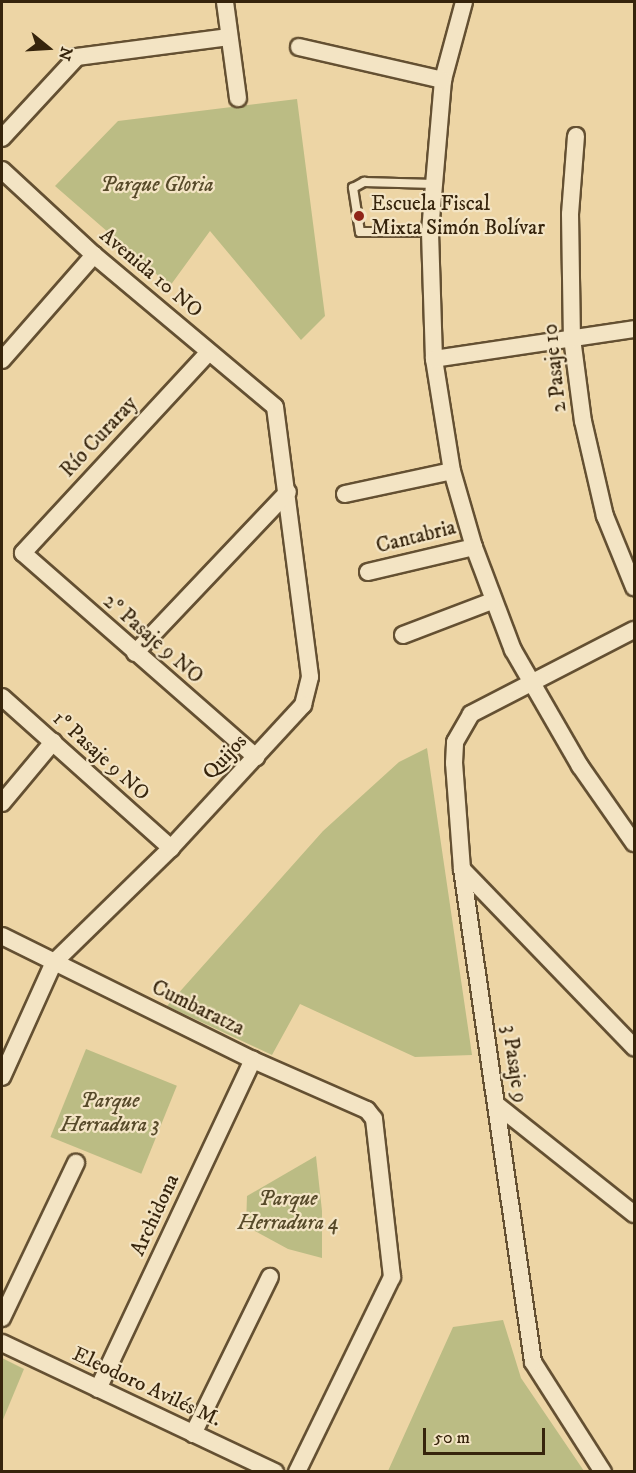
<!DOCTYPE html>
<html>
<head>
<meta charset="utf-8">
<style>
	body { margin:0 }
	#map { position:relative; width:636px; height:1473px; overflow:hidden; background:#edd5a5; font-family:"IM FELL DW Pica",serif }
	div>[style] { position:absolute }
	.green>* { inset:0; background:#bbbc84; transform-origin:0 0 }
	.roads { filter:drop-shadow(2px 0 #645032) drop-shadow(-2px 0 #645032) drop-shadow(0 2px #645032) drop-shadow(0 -2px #645032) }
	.service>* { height:8px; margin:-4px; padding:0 4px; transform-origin:4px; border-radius:4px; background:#f3e4c4 }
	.minor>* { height:16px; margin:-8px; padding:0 8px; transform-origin:8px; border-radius:8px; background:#f3e4c4 }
	.dots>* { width:16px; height:16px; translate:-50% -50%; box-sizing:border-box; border:3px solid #f3e4c4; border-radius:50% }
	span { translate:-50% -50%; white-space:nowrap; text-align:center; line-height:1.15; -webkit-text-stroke:4.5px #f3e4c4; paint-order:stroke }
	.park-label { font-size:21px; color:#574a2a; font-style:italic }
	.poi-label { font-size:21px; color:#36240c }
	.left { translate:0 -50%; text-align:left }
	.street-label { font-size:21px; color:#36240c }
	.frame { position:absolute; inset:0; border:3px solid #36240c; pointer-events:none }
	.north { position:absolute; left:18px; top:18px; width:60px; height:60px; -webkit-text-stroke:4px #f3e4c4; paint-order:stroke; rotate:108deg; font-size:16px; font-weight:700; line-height:24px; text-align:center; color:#36240c }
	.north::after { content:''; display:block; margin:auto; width:21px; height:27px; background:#36240c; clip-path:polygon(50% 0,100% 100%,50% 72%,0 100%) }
	.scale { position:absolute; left:423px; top:1428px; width:122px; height:27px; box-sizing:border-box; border:3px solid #36240c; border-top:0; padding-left:8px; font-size:18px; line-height:21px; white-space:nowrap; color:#36240c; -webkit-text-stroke:4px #f3e4c4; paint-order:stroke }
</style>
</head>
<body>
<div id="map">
	<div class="green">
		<i style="clip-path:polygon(297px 99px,325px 316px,301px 340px,210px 231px,170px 286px,55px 186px,118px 121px)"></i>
		<i style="clip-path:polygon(427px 748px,472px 1055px,415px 1057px,300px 1004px,272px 1055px,167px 1006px,323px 831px,399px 762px)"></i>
		<i style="left:86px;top:1049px;width:98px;height:95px;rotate:22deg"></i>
		<i style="clip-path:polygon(316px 1156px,322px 1211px,322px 1258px,288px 1249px,246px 1226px,247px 1196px)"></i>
		<i style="clip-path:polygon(503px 1320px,521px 1378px,584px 1471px,388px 1471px,453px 1327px)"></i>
		<i style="clip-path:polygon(2px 1358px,24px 1369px,2px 1422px)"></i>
	</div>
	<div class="roads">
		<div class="service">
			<i style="left:430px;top:232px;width:70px;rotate:180deg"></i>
			<i style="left:360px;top:232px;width:45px;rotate:-99deg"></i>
			<i style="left:353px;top:188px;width:13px;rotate:-29deg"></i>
			<i style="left:364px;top:182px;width:70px;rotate:1.6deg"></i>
		</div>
		<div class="minor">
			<i style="left:225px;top:2px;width:97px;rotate:82.3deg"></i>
			<i style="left:464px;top:2px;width:81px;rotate:105.1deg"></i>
			<i style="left:443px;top:80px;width:153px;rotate:94.9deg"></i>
			<i style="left:430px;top:232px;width:127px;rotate:88.2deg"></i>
			<i style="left:434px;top:359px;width:113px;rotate:80.9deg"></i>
			<i style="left:452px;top:471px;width:79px;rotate:73.9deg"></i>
			<i style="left:474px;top:547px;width:110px;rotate:69.3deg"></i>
			<i style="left:513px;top:650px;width:134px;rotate:60deg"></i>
			<i style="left:580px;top:766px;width:94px;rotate:55deg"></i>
			<i style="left:299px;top:47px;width:148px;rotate:12.9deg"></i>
			<i style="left:576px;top:136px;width:78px;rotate:94.4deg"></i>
			<i style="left:570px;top:214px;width:124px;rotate:89.1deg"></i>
			<i style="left:572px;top:338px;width:84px;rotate:82.5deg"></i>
			<i style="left:583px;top:421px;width:98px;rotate:77deg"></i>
			<i style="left:605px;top:516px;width:77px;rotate:67.8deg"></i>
			<i style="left:2px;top:138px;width:110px;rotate:-47.2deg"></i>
			<i style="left:77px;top:57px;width:153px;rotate:-7.5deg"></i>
			<i style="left:2px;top:170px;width:125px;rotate:42.7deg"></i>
			<i style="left:94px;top:255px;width:236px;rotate:40deg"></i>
			<i style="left:275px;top:407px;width:272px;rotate:82.6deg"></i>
			<i style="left:310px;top:677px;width:29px;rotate:104deg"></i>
			<i style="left:303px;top:705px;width:195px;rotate:132.7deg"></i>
			<i style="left:171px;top:848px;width:163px;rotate:135.7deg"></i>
			<i style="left:54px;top:962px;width:126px;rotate:114.3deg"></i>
			<i style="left:209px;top:352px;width:274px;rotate:132.8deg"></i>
			<i style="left:23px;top:553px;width:310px;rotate:41.2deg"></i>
			<i style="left:434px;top:359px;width:202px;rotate:-8.5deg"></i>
			<i style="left:2px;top:360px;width:140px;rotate:-48.8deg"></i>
			<i style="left:345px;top:494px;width:109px;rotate:-12.1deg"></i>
			<i style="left:368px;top:572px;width:109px;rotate:-13.3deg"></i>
			<i style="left:403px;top:635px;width:95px;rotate:-20.9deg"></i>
			<i style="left:135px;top:653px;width:222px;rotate:-46.5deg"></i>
			<i style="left:2px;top:697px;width:227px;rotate:41.8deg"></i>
			<i style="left:2px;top:803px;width:80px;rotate:-50.1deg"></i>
			<i style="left:462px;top:869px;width:248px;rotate:46deg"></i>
			<i style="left:2px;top:936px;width:280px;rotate:26.3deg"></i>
			<i style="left:253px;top:1060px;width:124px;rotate:23.7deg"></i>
			<i style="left:367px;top:1110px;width:11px;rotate:52deg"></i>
			<i style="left:374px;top:1119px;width:159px;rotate:83.5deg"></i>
			<i style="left:392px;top:1277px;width:217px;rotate:116deg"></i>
			<i style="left:497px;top:1105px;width:175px;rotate:38.5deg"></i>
			<i style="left:2px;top:1318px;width:172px;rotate:-64.5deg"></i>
			<i style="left:2px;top:1343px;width:302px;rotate:25.3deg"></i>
			<i style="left:98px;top:1389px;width:364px;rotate:-64.8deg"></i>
			<i style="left:193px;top:1434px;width:175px;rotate:-63.9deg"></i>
			<i style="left:603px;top:1472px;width:130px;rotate:-122.5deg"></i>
			<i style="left:533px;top:1362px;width:498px;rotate:-98.2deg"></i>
			<i style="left:462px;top:869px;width:106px;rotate:-94.3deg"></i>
			<i style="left:454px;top:763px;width:21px;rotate:-87deg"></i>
			<i style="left:455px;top:742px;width:32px;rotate:-60deg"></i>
			<i style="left:471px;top:714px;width:183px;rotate:-27.3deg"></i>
		</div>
	</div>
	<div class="dots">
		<i style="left:359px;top:216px;background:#8f2418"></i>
	</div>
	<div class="park-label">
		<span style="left:157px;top:185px">Parque Gloria</span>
		<span style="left:110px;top:1113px">Parque<br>Herradura 3</span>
		<span style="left:288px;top:1211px">Parque<br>Herradura 4</span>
	</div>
	<div class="poi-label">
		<span class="left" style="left:371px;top:216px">Escuela Fiscal<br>Mixta Simón Bolívar</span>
	</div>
	<div class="street-label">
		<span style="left:151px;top:273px;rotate:40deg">Avenida 10 NO</span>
		<span style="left:555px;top:368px;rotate:-96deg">2 Pasaje 10</span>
		<span style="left:99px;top:437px;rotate:-47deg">Río Curaray</span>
		<span style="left:416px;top:537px;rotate:-14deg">Cantabria</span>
		<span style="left:153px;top:639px;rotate:41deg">2º Pasaje 9 NO</span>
		<span style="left:101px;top:756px;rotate:42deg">1º Pasaje 9 NO</span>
		<span style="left:225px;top:757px;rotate:-47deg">Quijos</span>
		<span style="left:198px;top:1008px;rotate:26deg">Cumbaratza</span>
		<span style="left:514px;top:1064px;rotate:82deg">3 Pasaje 9</span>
		<span style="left:155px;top:1215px;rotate:-65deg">Archidona</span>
		<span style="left:147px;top:1387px;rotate:25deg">Eleodoro Avilés M.</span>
	</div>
	<div class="frame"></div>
	<div class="north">N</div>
	<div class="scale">50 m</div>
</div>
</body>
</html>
